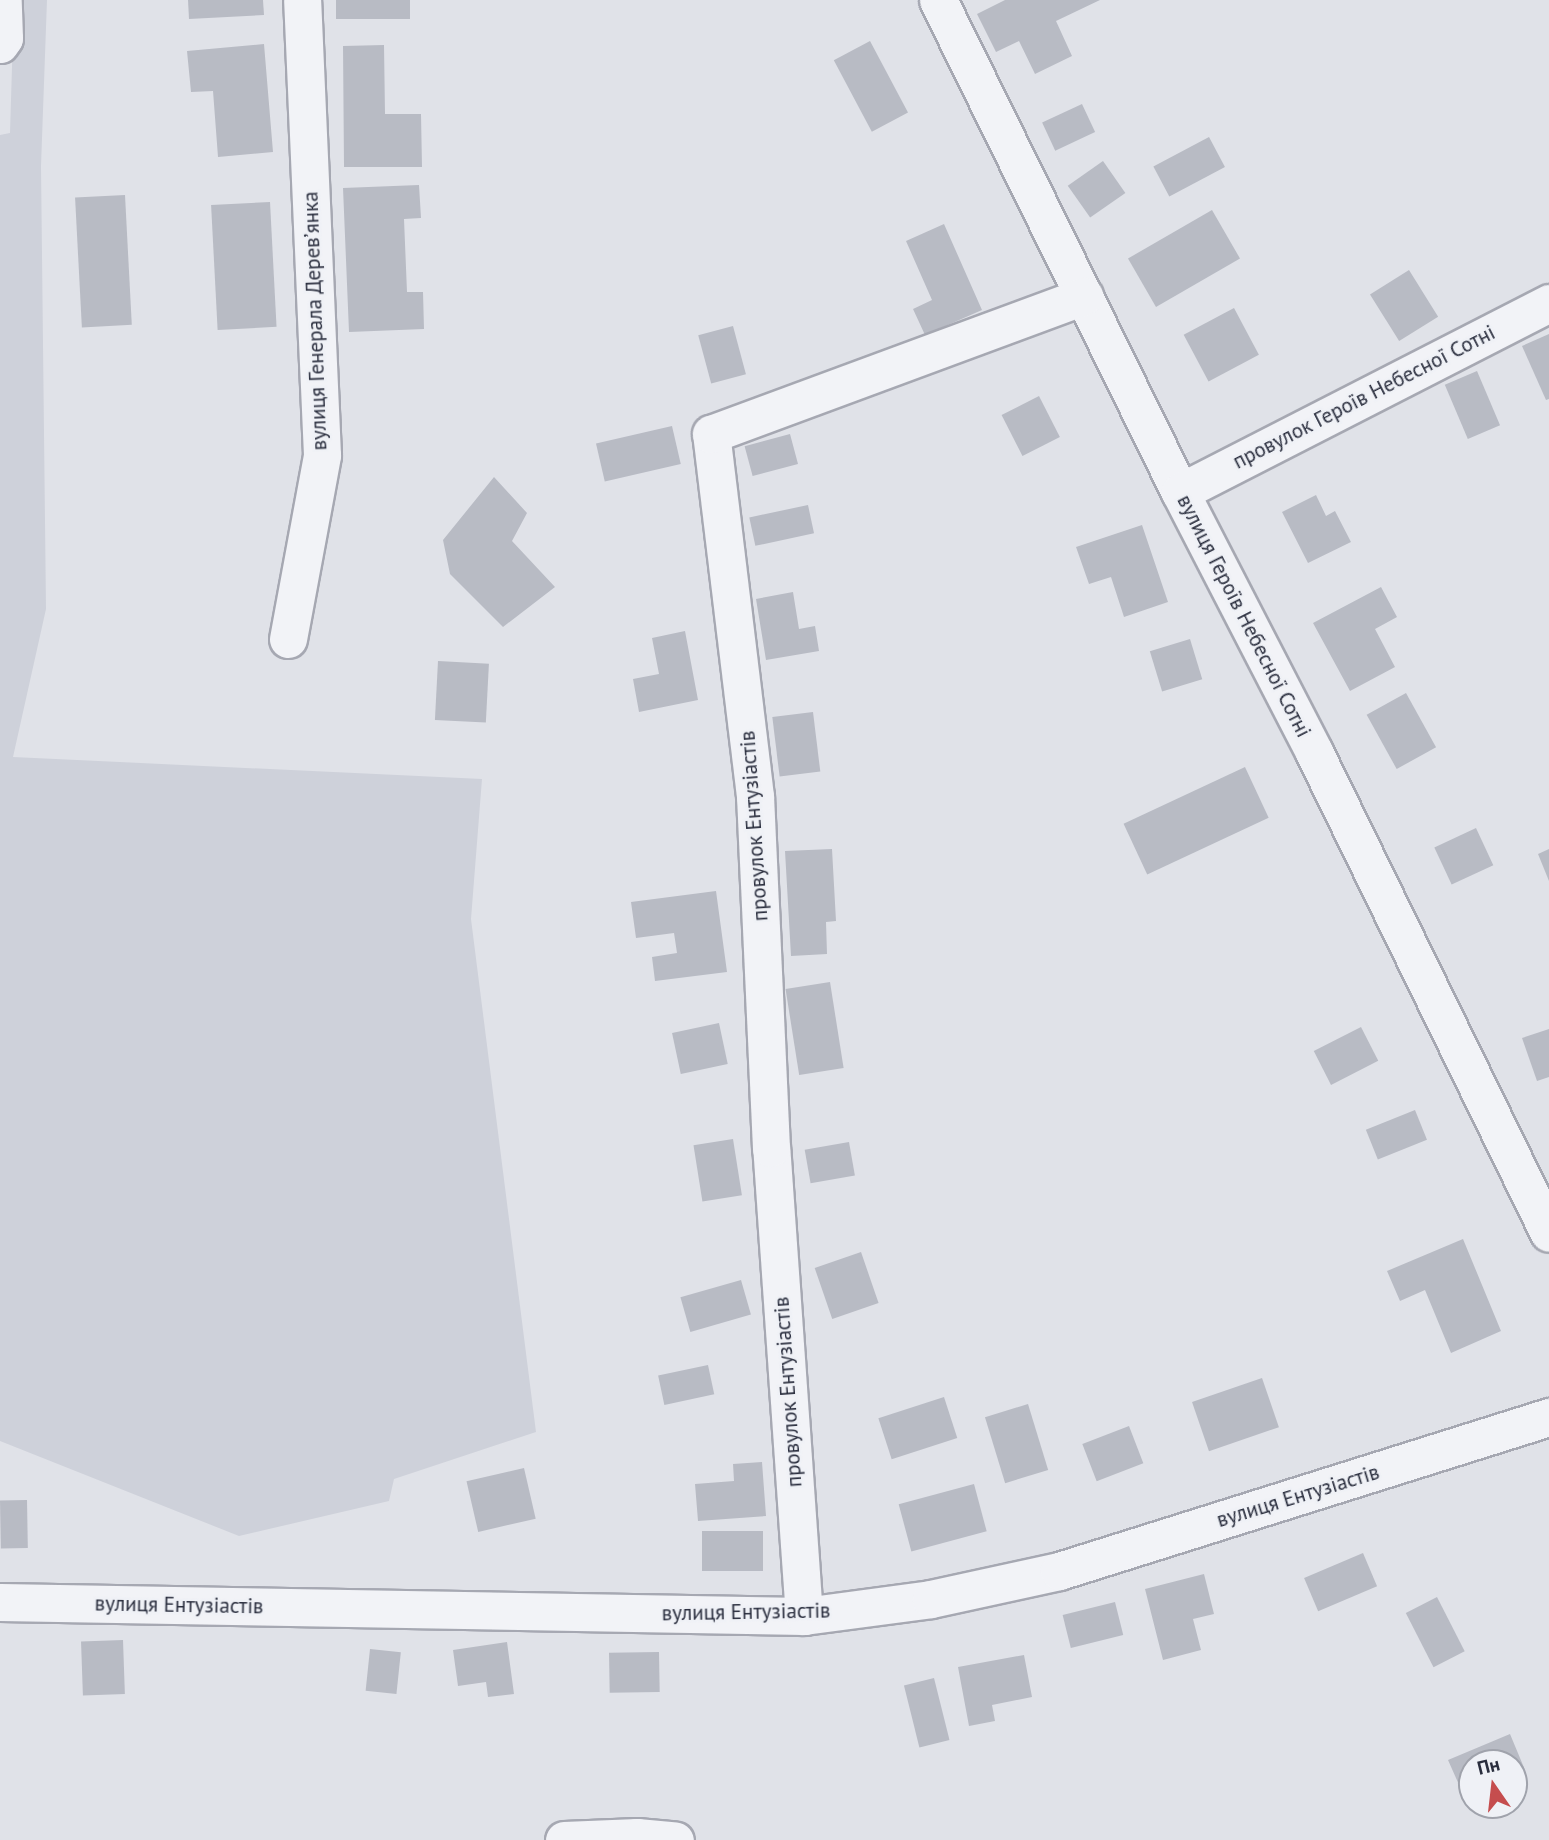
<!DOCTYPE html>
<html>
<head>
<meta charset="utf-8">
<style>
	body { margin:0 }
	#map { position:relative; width:1549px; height:1840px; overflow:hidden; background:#e0e2e8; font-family:"PT Sans",sans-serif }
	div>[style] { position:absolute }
	.built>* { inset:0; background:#ced1da }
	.building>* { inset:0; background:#b8bbc4; transform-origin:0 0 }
	.roads { filter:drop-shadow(2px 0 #a6a8b2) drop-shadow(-2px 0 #a6a8b2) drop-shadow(0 2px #a6a8b2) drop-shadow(0 -2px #a6a8b2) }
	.street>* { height:37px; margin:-18.5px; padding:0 18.5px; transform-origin:18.5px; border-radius:18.5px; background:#f2f3f7 }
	span { translate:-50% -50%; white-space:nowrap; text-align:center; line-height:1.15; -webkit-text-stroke:5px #eff1f6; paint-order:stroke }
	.street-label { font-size:21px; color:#2a2e3e }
	.north { position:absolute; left:1458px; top:1749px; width:70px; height:70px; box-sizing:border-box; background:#eff1f6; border:2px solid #a0a3ac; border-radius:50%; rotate:346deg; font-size:19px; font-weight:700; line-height:28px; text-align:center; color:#2a2e3e }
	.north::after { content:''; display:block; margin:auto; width:24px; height:32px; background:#c54d4e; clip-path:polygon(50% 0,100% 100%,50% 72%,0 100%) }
</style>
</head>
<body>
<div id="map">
	<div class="built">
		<i style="clip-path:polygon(14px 0,47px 0,41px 166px,46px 609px,13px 757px,482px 779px,471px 919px,536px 1432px,394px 1479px,389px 1501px,239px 1536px,0 1441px,0 135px,10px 133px)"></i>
	</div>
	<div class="building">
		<i style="clip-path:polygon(188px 0,263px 0,264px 15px,189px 19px)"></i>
		<i style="left:336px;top:0;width:74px;height:19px"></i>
		<i style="clip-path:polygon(1005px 0,1100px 0,1056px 21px,1072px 56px,1035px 74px,1019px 41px,996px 52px,977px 14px)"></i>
		<i style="left:870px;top:41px;width:81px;height:41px;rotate:62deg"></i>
		<i style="clip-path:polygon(264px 44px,273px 152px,218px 157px,213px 91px,191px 92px,187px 51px)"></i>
		<i style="clip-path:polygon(384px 45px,385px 114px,421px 114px,422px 167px,344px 167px,343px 46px)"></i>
		<i style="left:1082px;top:104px;width:31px;height:44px;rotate:65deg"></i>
		<i style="left:1209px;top:137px;width:34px;height:63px;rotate:62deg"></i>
		<i style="left:1103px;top:161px;width:39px;height:43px;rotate:55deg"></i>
		<i style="clip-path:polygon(419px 185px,421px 218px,404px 219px,407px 292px,423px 292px,424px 329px,349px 332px,343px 188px)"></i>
		<i style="left:125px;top:195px;width:130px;height:50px;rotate:87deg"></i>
		<i style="left:270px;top:202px;width:125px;height:59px;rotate:87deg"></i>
		<i style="left:1212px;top:210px;width:56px;height:97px;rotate:60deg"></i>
		<i style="clip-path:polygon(944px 224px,982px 310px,925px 335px,913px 309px,932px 300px,906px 241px)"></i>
		<i style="left:1409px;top:270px;width:55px;height:46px;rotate:58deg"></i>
		<i style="left:1234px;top:308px;width:53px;height:57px;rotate:62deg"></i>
		<i style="left:733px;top:326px;width:50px;height:36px;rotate:75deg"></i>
		<i style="clip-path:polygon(1549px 334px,1549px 399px,1546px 400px,1522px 346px)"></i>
		<i style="left:1477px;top:371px;width:59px;height:35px;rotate:67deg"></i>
		<i style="left:1039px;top:396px;width:46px;height:42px;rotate:63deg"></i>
		<i style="left:672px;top:426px;width:39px;height:78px;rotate:77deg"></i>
		<i style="left:790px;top:434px;width:31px;height:47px;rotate:75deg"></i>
		<i style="clip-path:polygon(494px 477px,527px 513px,512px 541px,555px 587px,503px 627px,450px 574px,443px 540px)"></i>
		<i style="clip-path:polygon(1316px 495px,1326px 516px,1335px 511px,1351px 542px,1308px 563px,1282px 512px)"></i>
		<i style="left:808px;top:505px;width:29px;height:60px;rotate:78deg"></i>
		<i style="clip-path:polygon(1142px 525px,1168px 602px,1124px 617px,1111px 577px,1089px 584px,1076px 547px)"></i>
		<i style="clip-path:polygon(1381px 587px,1397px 617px,1375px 629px,1395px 667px,1350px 691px,1313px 623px)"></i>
		<i style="clip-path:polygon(793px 592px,799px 629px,815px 626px,819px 651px,766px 660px,756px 599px)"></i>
		<i style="clip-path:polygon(685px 631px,698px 700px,639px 712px,633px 679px,659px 674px,652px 638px)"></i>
		<i style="left:1190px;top:639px;width:42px;height:42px;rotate:73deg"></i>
		<i style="left:438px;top:661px;width:51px;height:59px;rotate:3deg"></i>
		<i style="left:1406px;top:693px;width:62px;height:45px;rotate:61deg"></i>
		<i style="left:813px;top:712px;width:60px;height:41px;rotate:83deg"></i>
		<i style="left:1245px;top:767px;width:56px;height:134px;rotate:65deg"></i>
		<i style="left:1476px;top:828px;width:41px;height:46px;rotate:65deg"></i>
		<i style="clip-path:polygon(832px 849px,836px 921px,826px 922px,827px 954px,791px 956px,785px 851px)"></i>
		<i style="clip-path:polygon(1549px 849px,1549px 881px,1538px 854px)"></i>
		<i style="clip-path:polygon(716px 891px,727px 972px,655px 981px,652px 957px,677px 953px,674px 933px,636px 938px,631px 902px)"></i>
		<i style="left:830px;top:982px;width:87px;height:45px;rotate:81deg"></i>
		<i style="left:719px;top:1023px;width:42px;height:48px;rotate:78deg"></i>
		<i style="left:1361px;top:1027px;width:38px;height:53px;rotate:63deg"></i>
		<i style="clip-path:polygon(1549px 1029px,1549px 1077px,1537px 1081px,1522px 1038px)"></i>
		<i style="left:1415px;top:1110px;width:32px;height:53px;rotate:68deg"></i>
		<i style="left:733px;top:1139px;width:57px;height:40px;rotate:81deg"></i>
		<i style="left:849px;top:1142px;width:34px;height:45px;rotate:80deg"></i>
		<i style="clip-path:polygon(1463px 1239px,1501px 1331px,1451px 1353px,1425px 1290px,1400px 1301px,1387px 1271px)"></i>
		<i style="left:861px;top:1252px;width:54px;height:49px;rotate:71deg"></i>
		<i style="left:741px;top:1280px;width:36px;height:63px;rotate:74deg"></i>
		<i style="left:708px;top:1365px;width:30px;height:51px;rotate:78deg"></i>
		<i style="left:1262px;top:1378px;width:52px;height:74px;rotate:71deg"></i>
		<i style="left:944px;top:1397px;width:43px;height:69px;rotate:72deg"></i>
		<i style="left:1028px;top:1404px;width:69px;height:45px;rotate:73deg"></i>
		<i style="left:1129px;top:1426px;width:40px;height:50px;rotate:69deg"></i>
		<i style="clip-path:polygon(762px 1462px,766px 1516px,698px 1521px,695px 1484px,734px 1481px,733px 1464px)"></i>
		<i style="left:524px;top:1468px;width:52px;height:59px;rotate:77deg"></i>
		<i style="left:974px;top:1484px;width:49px;height:78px;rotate:75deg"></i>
		<i style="left:27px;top:1500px;width:48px;height:27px;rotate:89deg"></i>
		<i style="left:702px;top:1531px;width:61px;height:40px"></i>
		<i style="left:1363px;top:1553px;width:36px;height:64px;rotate:67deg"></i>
		<i style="clip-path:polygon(1204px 1574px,1214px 1614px,1193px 1619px,1201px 1650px,1163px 1660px,1145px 1589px)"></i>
		<i style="left:1437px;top:1597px;width:61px;height:35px;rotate:63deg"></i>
		<i style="left:1115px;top:1602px;width:34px;height:54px;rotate:76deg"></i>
		<i style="left:123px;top:1640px;width:54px;height:42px;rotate:88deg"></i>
		<i style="clip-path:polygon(507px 1642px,514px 1694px,488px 1697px,486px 1682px,458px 1686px,453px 1650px)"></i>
		<i style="left:370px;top:1649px;width:31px;height:42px;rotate:6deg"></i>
		<i style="left:659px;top:1652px;width:40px;height:50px;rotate:89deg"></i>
		<i style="clip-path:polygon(1024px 1655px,1032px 1697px,992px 1705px,995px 1721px,969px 1726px,958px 1667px)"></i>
		<i style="left:934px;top:1678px;width:64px;height:31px;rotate:76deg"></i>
		<i style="clip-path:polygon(1510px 1734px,1525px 1770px,1514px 1775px,1514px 1763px,1472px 1763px,1472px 1793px,1464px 1796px,1448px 1760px)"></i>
	</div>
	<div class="roads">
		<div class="street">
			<i style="left:938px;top:0;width:548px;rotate:63.81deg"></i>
			<i style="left:1180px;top:492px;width:292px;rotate:62.7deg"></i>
			<i style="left:1314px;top:752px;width:535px;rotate:63.96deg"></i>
			<i style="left:0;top:44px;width:7px;rotate:-56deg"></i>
			<i style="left:4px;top:38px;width:38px;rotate:-92deg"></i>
			<i style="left:1180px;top:492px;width:415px;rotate:-27.1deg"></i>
			<i style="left:288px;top:639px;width:187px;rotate:-79.5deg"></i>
			<i style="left:322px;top:455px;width:455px;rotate:-92.5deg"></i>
			<i style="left:0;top:1602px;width:804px;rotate:1deg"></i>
			<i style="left:804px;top:1616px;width:128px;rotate:-7.6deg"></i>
			<i style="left:931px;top:1599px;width:131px;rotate:-12.3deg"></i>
			<i style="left:1059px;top:1571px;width:514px;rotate:-17.45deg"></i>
			<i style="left:804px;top:1616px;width:469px;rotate:-94deg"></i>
			<i style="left:771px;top:1148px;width:352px;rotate:-92.6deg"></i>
			<i style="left:755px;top:796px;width:365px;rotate:-96.9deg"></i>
			<i style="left:711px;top:434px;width:398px;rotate:-20.3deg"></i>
			<i style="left:564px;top:1840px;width:73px;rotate:-2.4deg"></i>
			<i style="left:637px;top:1837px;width:38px;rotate:5deg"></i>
		</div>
	</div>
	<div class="street-label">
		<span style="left:315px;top:321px;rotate:-92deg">вулиця Генерала Деревʼянка</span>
		<span style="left:1364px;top:397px;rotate:-27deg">провулок Героїв Небесної Сотні</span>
		<span style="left:1244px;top:616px;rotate:63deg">вулиця Героїв Небесної Сотні</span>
		<span style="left:754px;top:826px;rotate:-94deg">провулок Ентузіастів</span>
		<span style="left:788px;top:1392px;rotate:-94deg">провулок Ентузіастів</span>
		<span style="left:1298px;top:1496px;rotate:-17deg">вулиця Ентузіастів</span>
		<span style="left:179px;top:1605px;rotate:1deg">вулиця Ентузіастів</span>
		<span style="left:746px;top:1612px;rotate:-1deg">вулиця Ентузіастів</span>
	</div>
	<div class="north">Пн</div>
</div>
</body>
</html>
